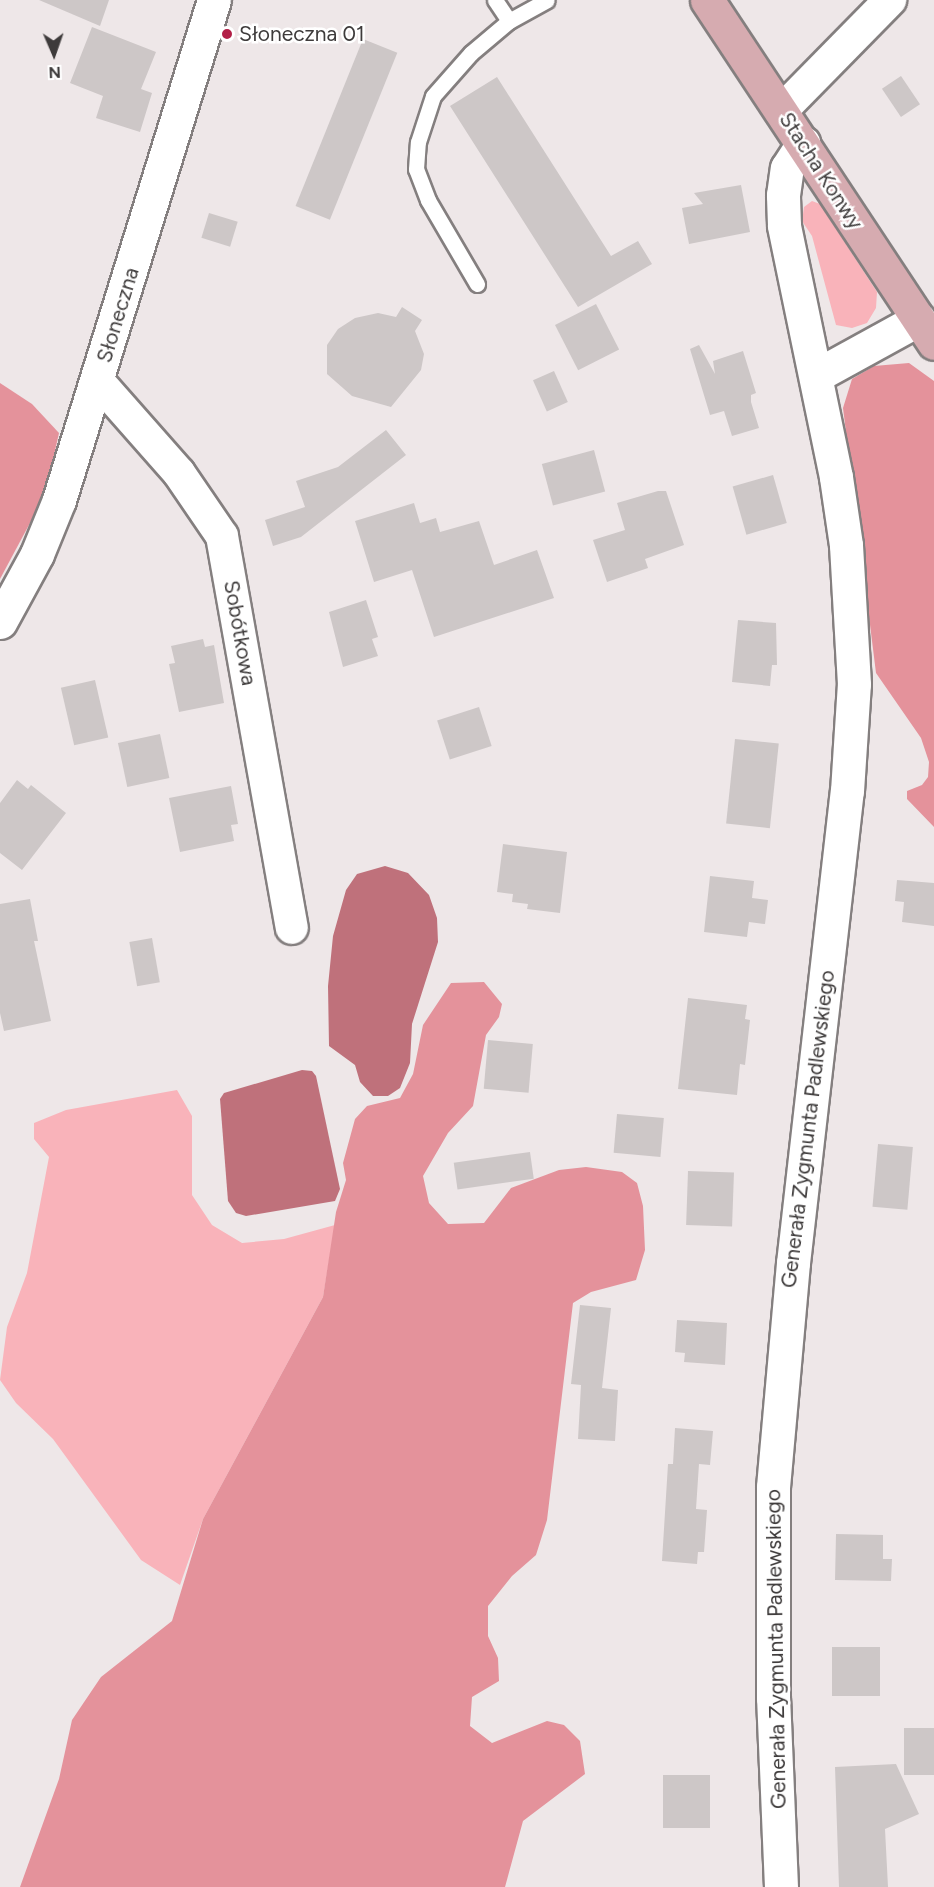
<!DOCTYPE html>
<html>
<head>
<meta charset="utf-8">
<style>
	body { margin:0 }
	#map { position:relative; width:934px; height:1887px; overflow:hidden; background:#eee7e8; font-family:Figtree,sans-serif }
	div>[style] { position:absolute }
	.green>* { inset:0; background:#f9b3ba }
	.forest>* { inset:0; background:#e4929b }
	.water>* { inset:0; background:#bf717b }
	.building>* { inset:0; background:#cdc7c7; transform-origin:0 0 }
	.roads { filter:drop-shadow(2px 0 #847f7f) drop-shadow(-2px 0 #847f7f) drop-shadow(0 2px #847f7f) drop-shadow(0 -2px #847f7f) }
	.lane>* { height:15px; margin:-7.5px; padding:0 7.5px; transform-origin:7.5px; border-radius:7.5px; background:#fff }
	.street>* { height:32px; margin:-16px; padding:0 16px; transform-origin:16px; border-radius:16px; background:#fff }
	.secondary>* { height:33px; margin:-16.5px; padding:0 16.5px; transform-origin:16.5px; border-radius:16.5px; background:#fff }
	.primary>* { height:33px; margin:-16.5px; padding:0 16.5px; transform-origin:16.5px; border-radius:16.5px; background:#d6abb0 }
	.dots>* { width:16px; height:16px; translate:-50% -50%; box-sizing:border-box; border:3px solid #fff; border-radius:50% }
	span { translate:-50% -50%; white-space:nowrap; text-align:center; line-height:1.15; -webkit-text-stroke:5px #fff; paint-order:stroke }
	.poi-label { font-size:21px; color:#3e3b3b }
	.left { translate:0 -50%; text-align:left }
	.street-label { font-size:21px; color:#3e3b3b }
	.north { position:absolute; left:24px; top:24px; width:60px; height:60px; -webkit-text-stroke:4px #fff; paint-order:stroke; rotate:178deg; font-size:16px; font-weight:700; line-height:24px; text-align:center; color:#3e3b3b }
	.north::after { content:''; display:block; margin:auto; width:21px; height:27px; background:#3e3b3b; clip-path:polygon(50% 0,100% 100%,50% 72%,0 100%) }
</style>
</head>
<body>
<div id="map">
	<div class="green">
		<i style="clip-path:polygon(812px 201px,820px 204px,877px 292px,876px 308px,867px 323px,852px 328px,836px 325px,812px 236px,802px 221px,804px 207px)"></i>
		<i style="clip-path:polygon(177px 1090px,192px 1116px,192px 1195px,212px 1225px,242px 1243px,284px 1239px,335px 1225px,323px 1297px,203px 1519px,180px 1585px,141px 1560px,53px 1439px,16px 1403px,0 1380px,7px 1327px,27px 1273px,49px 1157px,34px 1139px,34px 1123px,66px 1110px)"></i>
	</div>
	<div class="forest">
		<i style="clip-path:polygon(909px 363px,934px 381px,934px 827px,907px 799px,907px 791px,922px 785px,928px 777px,929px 762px,921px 738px,876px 673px,843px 408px,852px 379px,874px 366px)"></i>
		<i style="clip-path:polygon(0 383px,32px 404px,59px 433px,45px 495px,0 579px)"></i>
		<i style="clip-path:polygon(484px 982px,502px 1004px,499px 1017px,486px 1035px,473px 1106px,448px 1133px,423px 1176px,429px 1203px,448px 1224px,484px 1223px,511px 1188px,559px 1170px,586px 1167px,622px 1172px,637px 1183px,643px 1206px,645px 1250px,636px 1280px,591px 1292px,573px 1303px,547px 1520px,536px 1555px,512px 1576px,488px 1606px,488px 1636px,498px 1658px,499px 1681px,472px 1697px,470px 1726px,492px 1743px,547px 1721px,564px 1725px,580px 1741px,585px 1774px,523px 1821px,505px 1887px,20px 1887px,59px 1779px,72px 1720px,101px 1677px,172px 1621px,203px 1519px,323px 1297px,336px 1212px,346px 1180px,343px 1163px,355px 1119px,367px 1106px,400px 1098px,413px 1074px,423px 1025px,451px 983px)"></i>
	</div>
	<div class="water">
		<i style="clip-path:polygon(385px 866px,408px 873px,429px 895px,437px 918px,438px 942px,412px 1024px,410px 1063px,400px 1088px,388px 1096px,373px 1096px,360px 1082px,355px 1065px,329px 1046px,328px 986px,333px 936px,346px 890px,357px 874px)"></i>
		<i style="clip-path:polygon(302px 1070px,312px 1071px,316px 1076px,340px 1189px,335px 1201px,246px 1216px,236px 1213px,228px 1201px,220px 1099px,224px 1093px)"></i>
	</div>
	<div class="building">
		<i style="clip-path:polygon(39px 0,109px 0,100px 26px)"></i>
		<i style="clip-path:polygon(92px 27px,156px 52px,141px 89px,152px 93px,140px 132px,96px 118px,103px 96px,70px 83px)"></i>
		<i style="left:363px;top:39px;width:37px;height:180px;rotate:22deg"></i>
		<i style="left:901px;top:76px;width:34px;height:23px;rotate:56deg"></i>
		<i style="clip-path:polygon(497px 77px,611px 256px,638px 241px,652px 264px,578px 307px,450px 106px)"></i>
		<i style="clip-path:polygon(741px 185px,750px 232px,689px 244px,682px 208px,703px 204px,694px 193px)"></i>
		<i style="left:209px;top:213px;width:30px;height:26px;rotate:17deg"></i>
		<i style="left:596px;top:304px;width:51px;height:46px;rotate:63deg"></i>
		<i style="clip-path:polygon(402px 307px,422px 320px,415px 331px,424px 354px,421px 370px,391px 407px,352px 396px,327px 374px,327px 345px,338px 329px,355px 318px,378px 313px,396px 317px)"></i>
		<i style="clip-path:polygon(699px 345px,715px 374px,713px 361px,743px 351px,756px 393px,751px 395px,751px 402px,759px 428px,732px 436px,724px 411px,710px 415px,690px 349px)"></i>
		<i style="left:554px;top:371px;width:34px;height:23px;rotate:66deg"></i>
		<i style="clip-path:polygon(386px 430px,406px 455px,301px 537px,273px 546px,265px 520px,305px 507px,296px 481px,338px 467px)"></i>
		<i style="left:594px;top:450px;width:43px;height:54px;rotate:75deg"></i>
		<i style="left:773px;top:475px;width:50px;height:42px;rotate:74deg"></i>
		<i style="clip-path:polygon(658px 491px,666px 491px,684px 545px,645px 559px,648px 568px,607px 582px,593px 540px,625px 530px,617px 503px)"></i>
		<i style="clip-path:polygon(414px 503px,420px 523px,436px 518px,440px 532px,479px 521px,494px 565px,537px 550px,554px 598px,434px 637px,412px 570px,374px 582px,355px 521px)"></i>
		<i style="clip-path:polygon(366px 600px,378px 637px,372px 639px,378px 656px,343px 667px,329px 612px)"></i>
		<i style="clip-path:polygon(738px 620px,776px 623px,777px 665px,772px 665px,770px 686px,732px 682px)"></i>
		<i style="clip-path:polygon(203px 639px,205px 647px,214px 645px,224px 703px,179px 712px,169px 664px,175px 663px,171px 646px)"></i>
		<i style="left:95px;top:680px;width:59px;height:35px;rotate:77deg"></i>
		<i style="left:479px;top:707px;width:41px;height:44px;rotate:72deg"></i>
		<i style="left:160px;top:734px;width:45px;height:43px;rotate:78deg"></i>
		<i style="left:735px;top:739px;width:44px;height:85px;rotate:6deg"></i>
		<i style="clip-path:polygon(17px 780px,28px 789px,31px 785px,66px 813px,22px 870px,0 853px,0 803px)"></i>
		<i style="clip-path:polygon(231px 786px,238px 824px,231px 825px,234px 841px,180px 852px,169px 798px)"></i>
		<i style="clip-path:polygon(503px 844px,567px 852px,560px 913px,527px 909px,528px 904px,512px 902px,513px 894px,497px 892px)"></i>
		<i style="clip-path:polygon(710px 876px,754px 881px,752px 898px,768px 900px,765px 924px,749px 922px,747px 937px,704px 932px)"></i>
		<i style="clip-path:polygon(897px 880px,934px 883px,934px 926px,902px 922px,904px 902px,895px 901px)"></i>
		<i style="clip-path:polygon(30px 899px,38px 941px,34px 941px,51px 1021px,4px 1031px,0 1013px,0 904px)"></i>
		<i style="left:152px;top:938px;width:45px;height:23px;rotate:80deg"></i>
		<i style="clip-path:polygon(688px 998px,747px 1005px,745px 1019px,750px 1020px,745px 1065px,740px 1064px,737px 1095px,678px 1089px)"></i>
		<i style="left:488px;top:1040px;width:45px;height:49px;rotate:5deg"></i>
		<i style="left:617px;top:1114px;width:47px;height:39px;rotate:5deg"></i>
		<i style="left:878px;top:1144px;width:35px;height:63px;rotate:5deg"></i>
		<i style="left:530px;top:1152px;width:27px;height:77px;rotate:82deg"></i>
		<i style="left:688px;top:1171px;width:46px;height:54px;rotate:2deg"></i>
		<i style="clip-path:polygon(580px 1305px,611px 1308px,602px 1388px,618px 1390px,615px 1441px,578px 1439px,581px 1385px,571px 1384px)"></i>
		<i style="clip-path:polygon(677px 1320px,727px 1323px,725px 1365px,684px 1362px,685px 1353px,675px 1352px)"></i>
		<i style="clip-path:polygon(675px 1428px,713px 1431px,710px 1465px,699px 1464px,696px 1509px,707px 1510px,704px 1552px,698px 1552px,697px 1564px,662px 1561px,668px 1464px,673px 1464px)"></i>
		<i style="clip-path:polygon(836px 1534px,883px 1535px,883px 1559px,892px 1559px,891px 1581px,835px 1580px)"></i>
		<i style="left:832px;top:1647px;width:48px;height:49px"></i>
		<i style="left:934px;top:1728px;width:47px;height:30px;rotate:90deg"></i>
		<i style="clip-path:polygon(896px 1764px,919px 1814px,885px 1829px,888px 1887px,839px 1887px,835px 1767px)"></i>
		<i style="left:710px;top:1775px;width:53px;height:47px;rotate:90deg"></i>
	</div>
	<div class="roads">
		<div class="lane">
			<i style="left:495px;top:0;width:25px;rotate:56deg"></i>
			<i style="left:477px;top:284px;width:97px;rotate:-120.3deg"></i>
			<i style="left:428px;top:200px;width:33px;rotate:-111deg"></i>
			<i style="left:416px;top:169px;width:27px;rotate:-86deg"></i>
			<i style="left:418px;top:142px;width:48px;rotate:-71.9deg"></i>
			<i style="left:433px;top:96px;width:57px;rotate:-48.5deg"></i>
			<i style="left:471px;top:53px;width:50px;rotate:-40.1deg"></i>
			<i style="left:509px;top:21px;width:43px;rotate:-28.9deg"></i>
		</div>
		<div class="street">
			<i style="left:781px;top:111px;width:156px;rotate:-45.5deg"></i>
			<i style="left:97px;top:380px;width:124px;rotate:48.6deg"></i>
			<i style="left:179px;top:473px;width:76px;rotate:55.7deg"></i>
			<i style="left:222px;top:536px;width:398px;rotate:79.9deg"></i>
		</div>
		<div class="secondary">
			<i style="left:817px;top:375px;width:116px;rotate:-28.8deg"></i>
			<i style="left:0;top:622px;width:77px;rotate:-61.4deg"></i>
			<i style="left:37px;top:554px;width:58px;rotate:-67.8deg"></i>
			<i style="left:59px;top:500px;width:523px;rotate:-72.78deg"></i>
			<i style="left:781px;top:1887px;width:189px;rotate:-92.4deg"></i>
			<i style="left:773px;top:1698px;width:211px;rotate:-90deg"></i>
			<i style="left:773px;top:1487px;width:225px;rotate:-84.9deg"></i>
			<i style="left:793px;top:1263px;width:475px;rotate:-83.5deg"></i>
			<i style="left:847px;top:791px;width:107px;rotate:-86.3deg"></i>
			<i style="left:854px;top:684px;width:139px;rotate:-93.3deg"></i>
			<i style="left:846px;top:545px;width:69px;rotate:-98.4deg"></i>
			<i style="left:836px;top:477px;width:257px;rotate:-101.7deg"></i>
			<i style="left:784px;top:225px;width:30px;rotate:-92deg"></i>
			<i style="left:783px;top:195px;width:27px;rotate:-82deg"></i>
			<i style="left:787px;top:168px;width:30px;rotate:-57deg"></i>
		</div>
		<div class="primary">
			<i style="left:707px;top:0;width:411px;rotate:56.5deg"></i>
		</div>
	</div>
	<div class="dots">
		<i style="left:227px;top:34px;background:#b21f47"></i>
	</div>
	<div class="poi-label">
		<span class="left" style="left:239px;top:34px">Słoneczna 01</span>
	</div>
	<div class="street-label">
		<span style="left:821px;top:171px;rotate:57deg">Stacha Konwy</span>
		<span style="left:118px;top:315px;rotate:-73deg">Słoneczna</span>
		<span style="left:240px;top:633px;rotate:80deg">Sobótkowa</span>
		<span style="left:808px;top:1129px;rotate:-83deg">Generała Zygmunta Padlewskiego</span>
		<span style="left:776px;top:1649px;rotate:-91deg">Generała Zygmunta Padlewskiego</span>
	</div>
	<div class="north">N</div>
</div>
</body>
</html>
